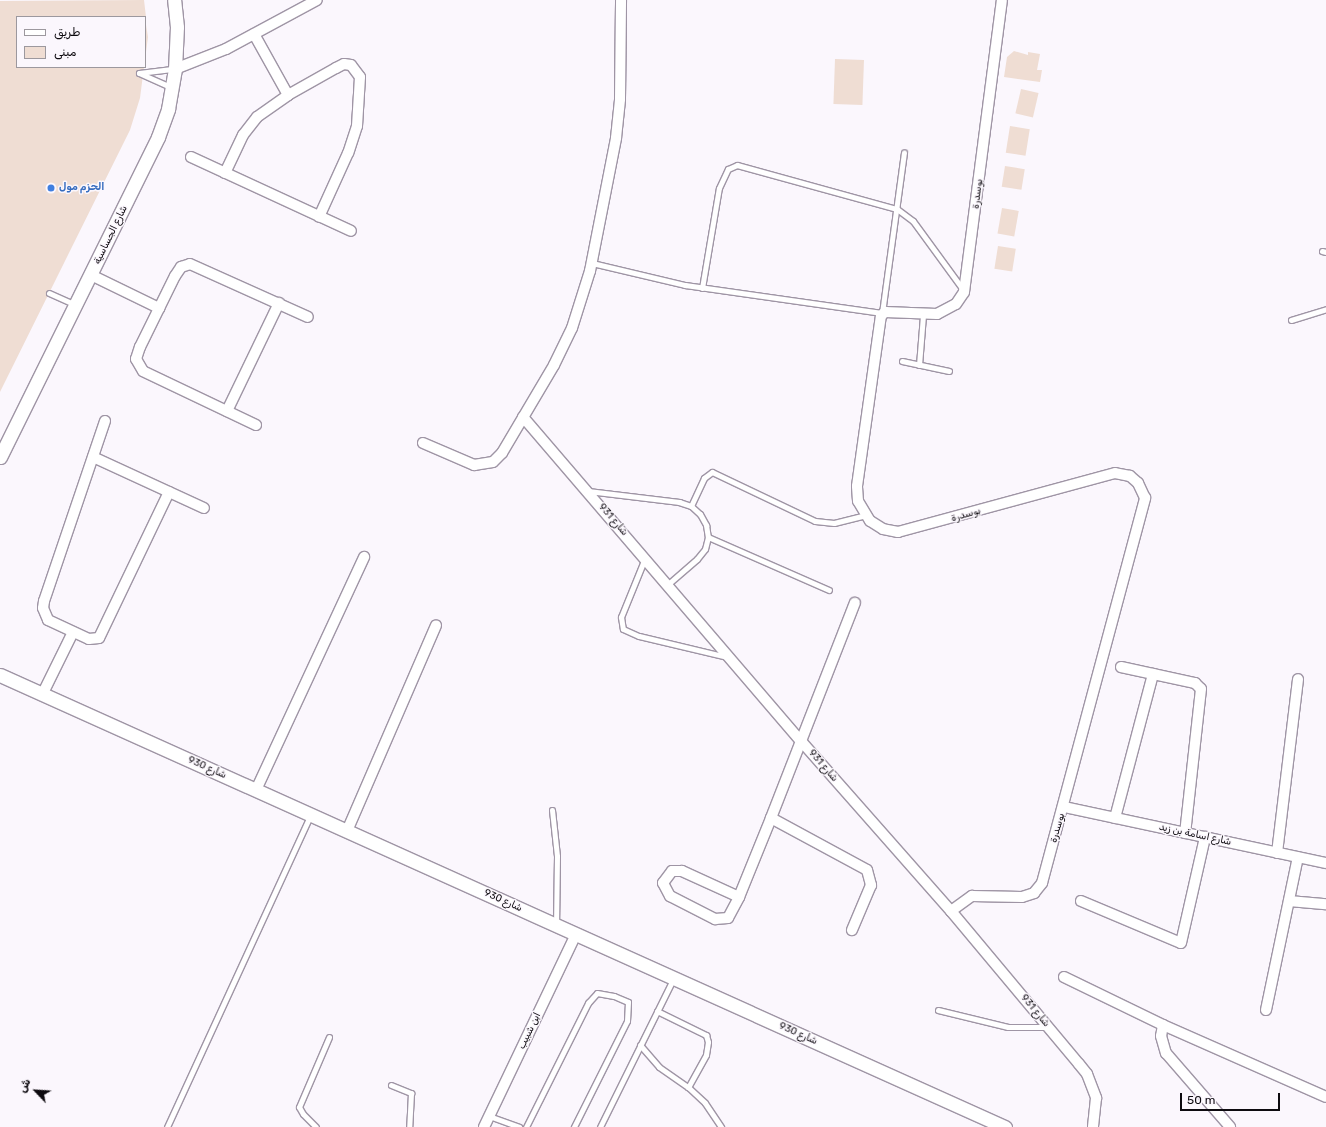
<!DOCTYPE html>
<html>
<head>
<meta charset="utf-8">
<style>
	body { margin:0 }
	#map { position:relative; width:1326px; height:1127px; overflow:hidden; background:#fbf7fd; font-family:Rubik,Cairo,sans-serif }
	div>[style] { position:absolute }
	.building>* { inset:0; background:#efddd3; transform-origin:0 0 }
	.roads { filter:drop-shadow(1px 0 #9f95a5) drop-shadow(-1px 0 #9f95a5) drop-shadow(0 1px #9f95a5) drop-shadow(0 -1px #9f95a5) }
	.service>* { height:5px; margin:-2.5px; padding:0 2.5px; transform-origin:2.5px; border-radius:2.5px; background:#fff }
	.minor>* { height:10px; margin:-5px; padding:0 5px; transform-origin:5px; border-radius:5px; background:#fff }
	.tertiary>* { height:13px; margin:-6.5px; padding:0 6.5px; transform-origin:6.5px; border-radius:6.5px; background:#fff }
	.dots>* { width:11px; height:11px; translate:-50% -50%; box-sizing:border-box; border:2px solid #fbf7fd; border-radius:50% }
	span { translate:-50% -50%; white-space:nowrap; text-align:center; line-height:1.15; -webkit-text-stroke:3px #fbf7fd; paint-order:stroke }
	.shop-label { font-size:10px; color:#366cbe; font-weight:700 }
	.left { translate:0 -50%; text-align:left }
	.street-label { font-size:10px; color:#0d0a0f }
	.legend { position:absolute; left:16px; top:16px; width:130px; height:52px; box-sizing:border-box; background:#fbf7fd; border:1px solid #9c989e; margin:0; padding:5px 7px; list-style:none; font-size:12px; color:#0d0a0f }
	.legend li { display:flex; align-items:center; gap:8px; height:20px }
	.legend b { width:20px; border:1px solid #9c989e }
	.north { position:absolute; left:16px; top:1071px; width:40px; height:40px; -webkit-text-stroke:3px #fbf7fd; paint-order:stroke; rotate:295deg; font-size:11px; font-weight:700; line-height:16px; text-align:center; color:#0d0a0f }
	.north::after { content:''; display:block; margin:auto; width:14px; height:18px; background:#0d0a0f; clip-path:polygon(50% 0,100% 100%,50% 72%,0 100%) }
	.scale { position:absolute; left:1180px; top:1093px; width:100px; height:18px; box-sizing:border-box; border:2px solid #0d0a0f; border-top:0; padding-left:5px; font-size:12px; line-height:14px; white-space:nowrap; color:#0d0a0f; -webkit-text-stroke:3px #fbf7fd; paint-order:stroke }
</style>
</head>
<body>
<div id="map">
	<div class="building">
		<i style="clip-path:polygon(144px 0,146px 17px,17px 17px,17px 67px,144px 67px,140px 98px,130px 130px,0 392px,0 1px)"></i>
		<i style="clip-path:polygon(145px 19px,148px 37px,146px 52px,145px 52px)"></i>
		<i style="clip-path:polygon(1014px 51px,1028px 55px,1028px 52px,1040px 54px,1037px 70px,1042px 70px,1040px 82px,1004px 77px,1007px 57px)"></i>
		<i style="left:835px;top:59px;width:29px;height:45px;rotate:2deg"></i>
		<i style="left:1021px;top:89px;width:18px;height:25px;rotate:13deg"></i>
		<i style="left:1010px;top:126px;width:20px;height:27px;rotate:9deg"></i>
		<i style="left:1005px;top:166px;width:20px;height:21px;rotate:9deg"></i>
		<i style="left:1002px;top:208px;width:17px;height:26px;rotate:10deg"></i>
		<i style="left:998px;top:246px;width:18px;height:23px;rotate:9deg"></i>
	</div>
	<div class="roads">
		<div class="service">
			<i style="left:139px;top:73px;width:36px;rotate:24deg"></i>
			<i style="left:139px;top:73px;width:35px;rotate:-7deg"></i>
			<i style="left:1322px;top:251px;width:4px;rotate:14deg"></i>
			<i style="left:592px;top:263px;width:96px;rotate:13.3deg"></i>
			<i style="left:685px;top:285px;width:199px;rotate:8.1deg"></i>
			<i style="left:882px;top:313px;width:162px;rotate:-82.2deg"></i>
			<i style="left:702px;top:288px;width:101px;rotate:-80.4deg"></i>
			<i style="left:719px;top:188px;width:21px;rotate:-65deg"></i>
			<i style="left:728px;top:169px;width:10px;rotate:-24deg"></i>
			<i style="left:737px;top:165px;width:166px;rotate:15.4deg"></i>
			<i style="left:897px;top:209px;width:20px;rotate:37deg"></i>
			<i style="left:913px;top:221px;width:87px;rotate:53.9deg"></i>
			<i style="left:49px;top:293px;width:27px;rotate:24deg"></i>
			<i style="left:1291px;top:320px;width:37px;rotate:-17deg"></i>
			<i style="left:902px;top:361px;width:48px;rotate:12deg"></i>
			<i style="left:919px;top:365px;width:50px;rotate:-85.4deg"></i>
			<i style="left:588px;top:491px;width:92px;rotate:6.9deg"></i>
			<i style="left:679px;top:502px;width:13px;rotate:18deg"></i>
			<i style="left:691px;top:506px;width:12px;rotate:42deg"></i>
			<i style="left:700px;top:514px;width:13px;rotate:61deg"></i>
			<i style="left:706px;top:525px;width:12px;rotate:81deg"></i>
			<i style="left:708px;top:537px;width:12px;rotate:104deg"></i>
			<i style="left:705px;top:549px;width:13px;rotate:129deg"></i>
			<i style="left:697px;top:559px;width:38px;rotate:139deg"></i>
			<i style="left:691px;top:506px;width:31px;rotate:-65deg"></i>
			<i style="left:704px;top:478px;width:10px;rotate:-37deg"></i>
			<i style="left:712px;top:472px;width:114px;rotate:25.4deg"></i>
			<i style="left:815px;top:521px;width:19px;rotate:6deg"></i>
			<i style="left:834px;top:523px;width:32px;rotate:-14deg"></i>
			<i style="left:708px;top:537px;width:132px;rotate:23.7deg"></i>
			<i style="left:645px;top:558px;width:64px;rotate:112.1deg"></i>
			<i style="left:621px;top:617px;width:12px;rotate:81deg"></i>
			<i style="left:623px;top:629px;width:17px;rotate:24deg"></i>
			<i style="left:639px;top:636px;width:90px;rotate:13.4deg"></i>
			<i style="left:552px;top:810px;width:46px;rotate:83.8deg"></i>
			<i style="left:557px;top:856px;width:68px;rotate:90.8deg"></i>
			<i style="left:938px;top:1010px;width:72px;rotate:13.7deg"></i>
			<i style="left:1008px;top:1027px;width:39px"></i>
			<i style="left:657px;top:1011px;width:55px;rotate:26.1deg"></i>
			<i style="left:706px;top:1035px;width:7px;rotate:74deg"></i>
			<i style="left:708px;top:1042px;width:13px;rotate:99deg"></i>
			<i style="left:706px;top:1055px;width:37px;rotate:119deg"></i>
			<i style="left:640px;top:1045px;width:29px;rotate:49deg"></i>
			<i style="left:659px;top:1067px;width:35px;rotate:35deg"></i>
			<i style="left:688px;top:1087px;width:23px;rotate:43deg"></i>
			<i style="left:705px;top:1103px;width:29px;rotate:56deg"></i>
			<i style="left:391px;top:1085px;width:22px;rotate:22deg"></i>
			<i style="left:411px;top:1093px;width:34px;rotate:93deg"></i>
			<i style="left:489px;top:1116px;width:32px;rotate:20deg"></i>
			<i style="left:167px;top:1127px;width:342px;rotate:-65.3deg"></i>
			<i style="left:316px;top:1127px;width:18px;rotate:-135deg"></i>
			<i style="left:303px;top:1114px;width:8px;rotate:-120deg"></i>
			<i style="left:299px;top:1107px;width:76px;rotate:-66.8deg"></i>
			<i style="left:526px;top:1127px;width:139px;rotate:-63.4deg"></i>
			<i style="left:588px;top:1003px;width:13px;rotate:-48deg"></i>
			<i style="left:597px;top:993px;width:17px;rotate:10deg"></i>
			<i style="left:614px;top:996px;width:15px;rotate:23deg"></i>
			<i style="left:628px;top:1002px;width:19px;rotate:93deg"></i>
			<i style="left:627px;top:1021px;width:119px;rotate:116.6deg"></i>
			<i style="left:600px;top:1127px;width:165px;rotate:-63.7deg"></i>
		</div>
		<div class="minor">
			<i style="left:254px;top:34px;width:70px;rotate:60.9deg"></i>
			<i style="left:175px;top:69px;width:55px;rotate:-21.4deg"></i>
			<i style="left:226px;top:49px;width:103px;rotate:-28.3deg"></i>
			<i style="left:191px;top:157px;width:176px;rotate:24.8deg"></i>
			<i style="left:225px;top:173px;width:42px;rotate:-64.7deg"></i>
			<i style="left:243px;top:135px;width:23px;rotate:-52deg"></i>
			<i style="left:257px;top:117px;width:38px;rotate:-35deg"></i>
			<i style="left:288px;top:95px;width:55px;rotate:-29.4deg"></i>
			<i style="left:336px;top:68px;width:9px;rotate:-27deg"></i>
			<i style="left:344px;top:64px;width:7px;rotate:8deg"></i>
			<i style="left:351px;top:65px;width:15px;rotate:53deg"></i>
			<i style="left:360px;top:77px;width:49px;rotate:93.5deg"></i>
			<i style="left:357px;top:126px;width:28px;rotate:108deg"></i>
			<i style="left:348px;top:153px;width:70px;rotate:114.4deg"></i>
			<i style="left:91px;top:275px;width:76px;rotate:25.9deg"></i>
			<i style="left:227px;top:411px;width:120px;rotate:-64.3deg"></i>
			<i style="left:523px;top:417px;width:427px;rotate:49.4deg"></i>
			<i style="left:801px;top:741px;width:227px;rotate:48.6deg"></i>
			<i style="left:951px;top:911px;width:199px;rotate:50.1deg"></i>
			<i style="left:1079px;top:1064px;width:13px;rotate:51deg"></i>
			<i style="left:1087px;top:1074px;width:26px;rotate:69deg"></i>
			<i style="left:1096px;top:1098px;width:29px;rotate:96deg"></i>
			<i style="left:105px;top:421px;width:190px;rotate:108.7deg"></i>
			<i style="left:44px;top:601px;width:7px;rotate:98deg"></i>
			<i style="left:43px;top:608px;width:13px;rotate:67deg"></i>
			<i style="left:48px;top:620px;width:45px;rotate:24.9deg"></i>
			<i style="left:89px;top:639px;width:10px;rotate:-6deg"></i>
			<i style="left:99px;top:638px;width:162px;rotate:-64.4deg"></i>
			<i style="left:256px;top:425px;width:125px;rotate:-154.5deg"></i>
			<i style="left:143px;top:371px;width:14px;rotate:-120deg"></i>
			<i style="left:136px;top:359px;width:13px;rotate:-72deg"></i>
			<i style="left:140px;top:347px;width:79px;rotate:-63.8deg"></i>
			<i style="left:175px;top:276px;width:11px;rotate:-56deg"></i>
			<i style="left:181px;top:267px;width:9px;rotate:-18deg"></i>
			<i style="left:190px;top:264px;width:129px;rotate:24.2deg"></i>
			<i style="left:423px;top:443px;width:56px;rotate:23.3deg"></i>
			<i style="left:474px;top:465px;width:19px;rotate:-9deg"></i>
			<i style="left:493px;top:462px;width:13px;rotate:-45deg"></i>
			<i style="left:502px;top:453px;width:102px;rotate:-59.4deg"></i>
			<i style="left:554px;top:365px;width:41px;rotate:-64.1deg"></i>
			<i style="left:572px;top:328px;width:60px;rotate:-72.5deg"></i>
			<i style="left:590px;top:271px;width:136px;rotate:-78.9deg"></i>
			<i style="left:616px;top:138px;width:39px;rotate:-84deg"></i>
			<i style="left:620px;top:99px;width:99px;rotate:-89.4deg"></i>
			<i style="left:93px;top:457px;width:122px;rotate:24.7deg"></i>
			<i style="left:1121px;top:667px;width:76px;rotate:12.2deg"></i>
			<i style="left:1195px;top:683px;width:8px;rotate:45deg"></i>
			<i style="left:1201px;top:689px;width:145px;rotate:96.3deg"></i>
			<i style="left:42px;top:695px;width:70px;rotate:-63.8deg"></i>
			<i style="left:256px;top:790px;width:257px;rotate:-65.1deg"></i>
			<i style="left:1064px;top:807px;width:268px;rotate:12.1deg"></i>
			<i style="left:771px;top:818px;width:109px;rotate:28.4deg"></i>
			<i style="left:867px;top:870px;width:16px;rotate:75deg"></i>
			<i style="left:871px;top:885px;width:49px;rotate:112.9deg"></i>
			<i style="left:1115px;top:818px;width:149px;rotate:-75.2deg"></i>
			<i style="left:347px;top:831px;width:224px;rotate:-66.6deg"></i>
			<i style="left:1277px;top:853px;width:175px;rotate:-83.1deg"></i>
			<i style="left:739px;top:897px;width:63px;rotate:-155.5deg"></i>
			<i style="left:682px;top:871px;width:10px;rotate:180deg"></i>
			<i style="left:672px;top:871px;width:15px;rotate:127deg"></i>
			<i style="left:663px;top:883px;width:15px;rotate:62deg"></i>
			<i style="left:670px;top:896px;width:51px;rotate:27.1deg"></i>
			<i style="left:715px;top:919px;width:13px;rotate:-4deg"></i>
			<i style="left:728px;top:918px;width:24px;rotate:-62deg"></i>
			<i style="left:739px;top:897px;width:85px;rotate:-67.9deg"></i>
			<i style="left:771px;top:818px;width:231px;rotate:-68.7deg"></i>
			<i style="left:1081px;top:901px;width:108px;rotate:22.8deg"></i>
			<i style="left:1181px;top:943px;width:109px;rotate:-77.2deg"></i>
			<i style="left:1289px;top:901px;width:37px;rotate:5deg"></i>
			<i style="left:951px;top:911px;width:26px;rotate:-36deg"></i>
			<i style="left:972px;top:896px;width:50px;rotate:1.1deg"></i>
			<i style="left:1022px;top:897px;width:13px;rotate:-18deg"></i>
			<i style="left:1034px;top:893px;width:13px;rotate:-51deg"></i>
			<i style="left:1042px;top:883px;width:399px;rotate:-75deg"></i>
			<i style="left:1145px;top:498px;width:17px;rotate:-115deg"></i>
			<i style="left:1138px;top:483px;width:11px;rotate:-139deg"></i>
			<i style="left:1130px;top:476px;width:15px;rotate:-169deg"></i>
			<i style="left:1115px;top:473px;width:225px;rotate:164.8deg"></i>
			<i style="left:898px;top:532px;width:15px;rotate:-169deg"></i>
			<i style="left:883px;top:529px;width:15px;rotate:-148deg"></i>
			<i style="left:870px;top:521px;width:23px;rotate:-121deg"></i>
			<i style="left:858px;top:501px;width:15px;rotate:-94deg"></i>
			<i style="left:857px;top:486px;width:172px;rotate:-82deg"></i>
			<i style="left:881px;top:316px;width:6px;rotate:-45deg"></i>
			<i style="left:885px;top:312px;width:52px;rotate:2.2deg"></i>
			<i style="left:937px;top:314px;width:21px;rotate:-28deg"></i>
			<i style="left:956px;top:304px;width:14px;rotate:-56deg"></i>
			<i style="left:964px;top:292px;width:294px;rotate:-82.6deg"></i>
			<i style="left:1064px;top:977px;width:110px;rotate:25.9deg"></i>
			<i style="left:1163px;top:1025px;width:178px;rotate:23.8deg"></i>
			<i style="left:1266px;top:1010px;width:156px;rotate:-78.2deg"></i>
			<i style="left:1163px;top:1025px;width:11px;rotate:100deg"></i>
			<i style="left:1161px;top:1036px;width:18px;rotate:74deg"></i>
			<i style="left:1166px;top:1053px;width:98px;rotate:49.1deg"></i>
			<i style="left:484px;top:1127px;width:214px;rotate:-64.5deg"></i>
		</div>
		<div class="tertiary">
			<i style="left:0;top:457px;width:357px;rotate:-63.7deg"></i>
			<i style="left:158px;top:137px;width:30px;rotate:-70deg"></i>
			<i style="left:168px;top:109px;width:41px;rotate:-80.1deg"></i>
			<i style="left:175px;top:69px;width:42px;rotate:-87.3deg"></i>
			<i style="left:177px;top:27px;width:27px;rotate:-96deg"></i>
			<i style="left:0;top:675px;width:1102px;rotate:24.22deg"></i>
		</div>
	</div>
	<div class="dots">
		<i style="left:51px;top:188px;background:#3f7fe0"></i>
	</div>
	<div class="shop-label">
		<span class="left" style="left:59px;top:188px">الحزم مول</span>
	</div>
	<div class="street-label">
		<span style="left:978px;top:194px;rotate:-83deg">بوسدرة</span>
		<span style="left:111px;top:235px;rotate:-64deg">شارع الجساسية</span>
		<span style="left:966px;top:515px;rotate:-16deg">بوسدرة</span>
		<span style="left:613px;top:520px;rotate:49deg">شارع 931</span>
		<span style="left:823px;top:766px;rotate:49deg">شارع 931</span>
		<span style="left:207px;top:768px;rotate:24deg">شارع 930</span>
		<span style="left:1058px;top:828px;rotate:-74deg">بوسدرة</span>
		<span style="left:1195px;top:835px;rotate:12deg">شارع اسامة بن زيد</span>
		<span style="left:503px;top:901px;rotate:24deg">شارع 930</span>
		<span style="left:1035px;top:1011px;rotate:50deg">شارع 931</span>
		<span style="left:530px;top:1031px;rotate:-64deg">ابن شبيب</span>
		<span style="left:798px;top:1034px;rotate:24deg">شارع 930</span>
	</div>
	<ul class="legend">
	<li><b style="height:5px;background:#fff"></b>طريق</li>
	<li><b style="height:11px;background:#efddd3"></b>مبنى</li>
	</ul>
	<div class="north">ش</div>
	<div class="scale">50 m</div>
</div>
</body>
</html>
